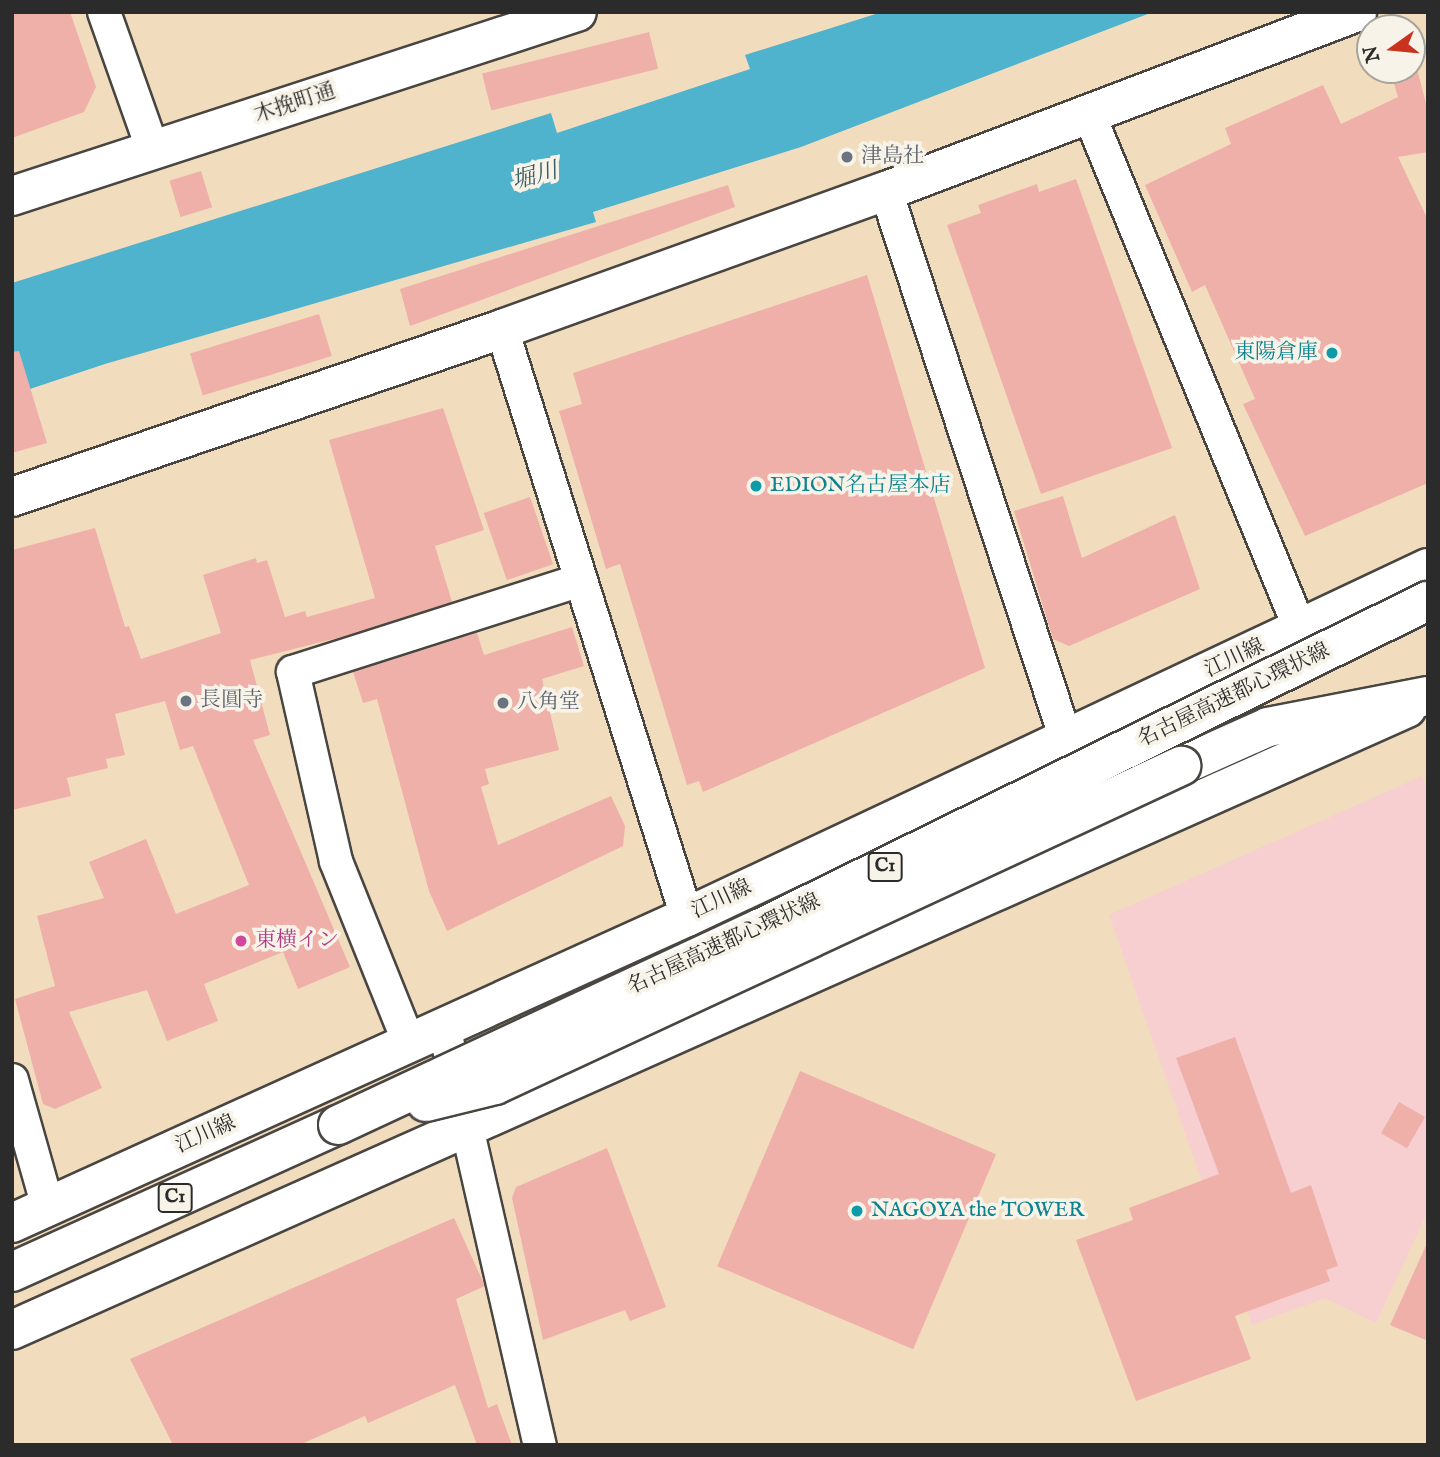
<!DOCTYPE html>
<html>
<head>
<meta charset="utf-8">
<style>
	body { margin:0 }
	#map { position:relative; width:1440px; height:1457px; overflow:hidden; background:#f2dcbe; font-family:"IM FELL English","Noto Serif JP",serif }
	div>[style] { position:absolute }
	.built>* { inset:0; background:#f7cfd0 }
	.water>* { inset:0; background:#4fb3cd }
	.building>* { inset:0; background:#efb0a9; transform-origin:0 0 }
	.roads { filter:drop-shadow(2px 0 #494641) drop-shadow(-2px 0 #494641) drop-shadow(0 2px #494641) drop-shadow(0 -2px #494641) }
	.street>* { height:32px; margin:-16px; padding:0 16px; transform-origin:16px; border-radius:16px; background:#fff }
	.secondary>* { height:38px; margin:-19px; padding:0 19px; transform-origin:19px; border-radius:19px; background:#fff }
	.primary>* { height:38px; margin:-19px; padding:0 19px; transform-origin:19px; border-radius:19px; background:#fff }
	.highway>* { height:38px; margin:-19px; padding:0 19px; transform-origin:19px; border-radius:19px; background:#fff }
	.bridges { filter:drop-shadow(2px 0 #494641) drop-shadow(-2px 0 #494641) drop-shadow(0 2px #494641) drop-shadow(0 -2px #494641) }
	.highway-bridge>* { height:38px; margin:-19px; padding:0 19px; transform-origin:19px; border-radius:19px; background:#fff }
	.dots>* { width:19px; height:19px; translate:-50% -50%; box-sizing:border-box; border:4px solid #f7f3e8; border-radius:50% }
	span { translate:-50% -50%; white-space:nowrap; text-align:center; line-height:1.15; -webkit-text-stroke:7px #f7f3e8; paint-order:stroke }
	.shield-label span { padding:2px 5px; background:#f7f3e8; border:2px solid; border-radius:5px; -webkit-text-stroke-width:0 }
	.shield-label { font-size:19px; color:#2b2b2b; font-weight:700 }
	.street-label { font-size:21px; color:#2b2b2b }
	.worship-label { font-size:21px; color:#5b616d }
	.left { translate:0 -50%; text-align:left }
	.culture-label { font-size:21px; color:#0d838f }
	.right { translate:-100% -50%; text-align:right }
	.hotel-label { font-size:21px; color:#b23c85 }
	.water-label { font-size:23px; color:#385b64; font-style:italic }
	.frame { position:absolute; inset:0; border:14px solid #2b2b2b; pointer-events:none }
	.north { position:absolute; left:1356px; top:14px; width:70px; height:70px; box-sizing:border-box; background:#f7f3e8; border:2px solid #a5a39c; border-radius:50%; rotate:255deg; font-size:19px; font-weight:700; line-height:28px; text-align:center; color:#2b2b2b }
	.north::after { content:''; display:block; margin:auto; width:24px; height:32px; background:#c8321e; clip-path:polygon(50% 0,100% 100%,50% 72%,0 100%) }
</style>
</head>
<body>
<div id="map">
	<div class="built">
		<i style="clip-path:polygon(1422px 776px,1428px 789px,1428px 1211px,1376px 1323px,1325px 1298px,1252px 1325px,1109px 915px)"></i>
	</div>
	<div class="water">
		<i style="clip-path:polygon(882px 12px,1153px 12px,801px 147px,593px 212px,596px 222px,105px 364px,12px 395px,12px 283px,551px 113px,557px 133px,750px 69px,745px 55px)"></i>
	</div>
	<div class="building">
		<i style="clip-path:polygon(12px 12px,70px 12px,96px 87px,84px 112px,12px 138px)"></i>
		<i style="left:649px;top:32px;width:38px;height:172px;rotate:76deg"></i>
		<i style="clip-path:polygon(1417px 69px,1428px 111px,1428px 152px,1398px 157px,1428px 220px,1428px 483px,1305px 536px,1243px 404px,1255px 399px,1205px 285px,1192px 292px,1145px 185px,1231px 144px,1225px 128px,1323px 85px,1341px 124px,1398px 97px,1392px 77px)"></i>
		<i style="left:201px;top:171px;width:38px;height:33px;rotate:73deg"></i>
		<i style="clip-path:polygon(1076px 179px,1172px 448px,1041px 494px,947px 225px,981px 213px,978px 205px,1037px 184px,1039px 192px)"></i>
		<i style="clip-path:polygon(728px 185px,735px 207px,410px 326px,400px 289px)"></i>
		<i style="clip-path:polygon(867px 275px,985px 668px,703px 792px,699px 781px,687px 785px,620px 564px,606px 569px,559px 411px,582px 404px,573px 373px)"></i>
		<i style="left:319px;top:314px;width:44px;height:135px;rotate:73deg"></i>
		<i style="clip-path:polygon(19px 351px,47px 443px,12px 453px,12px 352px)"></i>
		<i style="clip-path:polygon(443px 408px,484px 530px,435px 546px,452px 602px,341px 637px,250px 660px,270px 735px,253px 740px,350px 967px,298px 989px,283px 952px,204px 984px,218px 1021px,167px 1041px,147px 990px,69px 1012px,102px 1088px,55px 1109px,43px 1104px,15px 999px,55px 986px,37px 916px,104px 898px,89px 862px,146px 839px,176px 914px,249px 885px,193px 746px,180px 750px,165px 701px,115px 714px,125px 755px,106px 759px,108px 768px,67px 778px,71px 796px,12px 810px,12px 550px,95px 528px,125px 627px,129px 626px,141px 659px,221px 633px,203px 575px,256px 558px,257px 563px,267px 560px,285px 617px,305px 611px,307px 617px,375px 598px,329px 440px)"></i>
		<i style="clip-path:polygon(1063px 496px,1082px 558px,1175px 515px,1200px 589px,1069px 646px,1053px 639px,1014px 511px)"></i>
		<i style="left:530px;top:497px;width:71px;height:49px;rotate:71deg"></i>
		<i style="clip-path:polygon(572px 627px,584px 666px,542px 679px,559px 750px,485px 769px,489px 784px,481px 787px,498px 845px,611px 796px,625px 826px,623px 846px,447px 931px,429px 891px,377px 699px,363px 703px,353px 672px,477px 633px,484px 655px)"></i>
		<i style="clip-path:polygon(1235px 1037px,1291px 1193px,1311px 1185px,1338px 1266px,1326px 1270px,1330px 1281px,1235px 1316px,1251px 1359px,1136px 1401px,1076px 1240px,1133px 1220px,1129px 1208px,1219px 1174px,1176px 1058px)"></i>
		<i style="left:800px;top:1071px;width:213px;height:212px;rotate:23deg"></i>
		<i style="left:1399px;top:1102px;width:30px;height:36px;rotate:30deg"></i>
		<i style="clip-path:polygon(607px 1148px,666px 1307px,630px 1321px,625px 1310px,543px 1340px,512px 1198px,516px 1187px)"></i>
		<i style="clip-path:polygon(454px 1218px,485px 1286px,456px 1299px,488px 1408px,497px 1404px,512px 1445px,477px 1445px,455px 1385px,368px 1423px,365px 1416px,299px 1445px,173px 1445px,130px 1359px)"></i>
		<i style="clip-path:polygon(1428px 1241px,1428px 1341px,1390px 1325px)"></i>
	</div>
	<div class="roads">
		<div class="street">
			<i style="left:104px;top:12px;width:146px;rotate:70.5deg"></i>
			<i style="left:1089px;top:114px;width:557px;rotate:67.72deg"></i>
			<i style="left:886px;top:191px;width:577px;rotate:71.82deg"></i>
			<i style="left:502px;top:329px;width:616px;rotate:72.54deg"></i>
			<i style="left:444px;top:1027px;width:429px;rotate:77.1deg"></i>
			<i style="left:409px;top:1043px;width:196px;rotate:-111.9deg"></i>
			<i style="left:336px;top:861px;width:194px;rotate:-102.8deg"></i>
			<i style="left:293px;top:672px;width:302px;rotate:-17.7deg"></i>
			<i style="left:12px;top:1080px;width:132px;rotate:74.2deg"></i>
		</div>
		<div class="secondary">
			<i style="left:12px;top:196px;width:594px;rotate:-18.04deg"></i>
			<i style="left:12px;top:497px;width:518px;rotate:-18.92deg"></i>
			<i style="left:502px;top:329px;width:408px;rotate:-19.8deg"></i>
			<i style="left:886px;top:191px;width:504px;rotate:-20.81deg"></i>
		</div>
		<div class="primary">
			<i style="left:12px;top:1223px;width:741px;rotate:-24.39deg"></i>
			<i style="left:687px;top:917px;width:819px;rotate:-25.22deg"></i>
			<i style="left:12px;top:1330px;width:1527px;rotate:-24.03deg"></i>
		</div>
		<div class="highway">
			<i style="left:1181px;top:766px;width:95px;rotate:-24.1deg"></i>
			<i style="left:1268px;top:727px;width:163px;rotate:-11deg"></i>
			<i style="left:12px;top:1272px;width:358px;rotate:-24.3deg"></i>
		</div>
	</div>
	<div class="bridges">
		<div class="highway-bridge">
			<i style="left:426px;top:1102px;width:71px;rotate:-13.8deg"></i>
			<i style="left:495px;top:1085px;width:757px;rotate:-24.94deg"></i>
			<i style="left:338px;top:1125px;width:467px;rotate:-25deg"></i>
			<i style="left:761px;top:928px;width:743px;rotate:-26.12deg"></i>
		</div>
	</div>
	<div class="dots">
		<i style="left:847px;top:157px;background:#6b7280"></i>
		<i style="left:1332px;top:353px;background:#0f9aa8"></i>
		<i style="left:756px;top:486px;background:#0f9aa8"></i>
		<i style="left:186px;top:701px;background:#6b7280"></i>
		<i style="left:503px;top:703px;background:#6b7280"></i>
		<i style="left:241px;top:941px;background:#d1479c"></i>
		<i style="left:857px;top:1211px;background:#0f9aa8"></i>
	</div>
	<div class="shield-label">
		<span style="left:885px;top:867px">C1</span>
		<span style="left:175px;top:1198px">C1</span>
	</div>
	<div class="street-label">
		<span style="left:295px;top:104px;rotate:-18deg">木挽町通</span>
		<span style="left:1235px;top:659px;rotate:-25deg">江川線</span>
		<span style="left:1234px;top:696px;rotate:-26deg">名古屋高速都心環状線</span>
		<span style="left:722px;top:900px;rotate:-25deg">江川線</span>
		<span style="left:724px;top:945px;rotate:-25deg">名古屋高速都心環状線</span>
		<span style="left:206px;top:1135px;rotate:-24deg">江川線</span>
	</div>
	<div class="worship-label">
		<span class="left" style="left:861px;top:157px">津島社</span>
		<span class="left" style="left:200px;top:701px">長圓寺</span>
		<span class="left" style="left:517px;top:703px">八角堂</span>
	</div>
	<div class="culture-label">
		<span class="right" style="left:1318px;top:353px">東陽倉庫</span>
		<span class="left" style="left:770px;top:486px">EDION名古屋本店</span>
		<span class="left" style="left:871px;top:1211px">NAGOYA the TOWER</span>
	</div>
	<div class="hotel-label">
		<span class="left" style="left:255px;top:941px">東横イン</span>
	</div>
	<div class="water-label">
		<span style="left:535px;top:177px;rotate:-15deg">堀川</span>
	</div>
	<div class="frame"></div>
	<div class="north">N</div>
</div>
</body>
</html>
